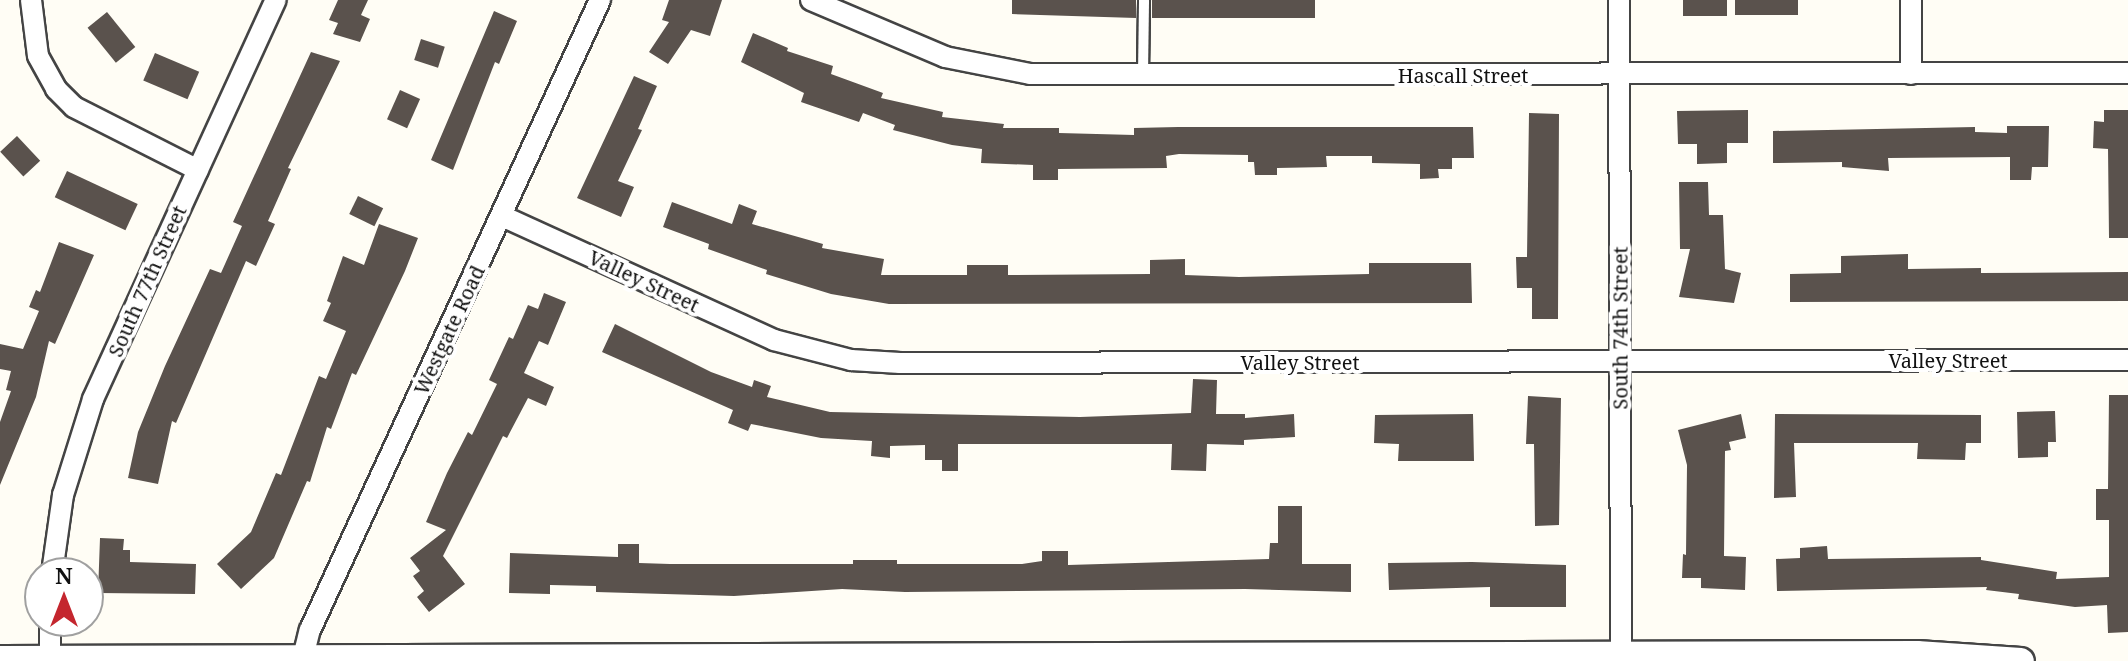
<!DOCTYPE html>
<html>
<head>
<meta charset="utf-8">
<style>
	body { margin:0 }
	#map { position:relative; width:2128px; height:661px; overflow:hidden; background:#fffdf5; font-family:"Noto Serif",serif }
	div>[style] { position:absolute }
	.building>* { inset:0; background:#5a524d; transform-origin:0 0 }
	.roads { filter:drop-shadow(2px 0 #444) drop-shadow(-2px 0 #444) drop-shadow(0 2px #444) drop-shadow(0 -2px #444) }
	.service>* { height:10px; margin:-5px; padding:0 5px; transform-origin:5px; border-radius:5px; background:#fff }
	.minor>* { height:20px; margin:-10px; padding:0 10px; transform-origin:10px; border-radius:10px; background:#fff }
	.tertiary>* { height:26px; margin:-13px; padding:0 13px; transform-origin:13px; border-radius:13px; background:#fff }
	span { translate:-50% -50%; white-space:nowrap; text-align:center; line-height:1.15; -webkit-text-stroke:8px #fff; paint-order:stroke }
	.street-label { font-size:20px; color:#111 }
	.north { position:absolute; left:24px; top:557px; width:80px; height:80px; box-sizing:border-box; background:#fff; border:2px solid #a0a0a0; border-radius:50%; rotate:0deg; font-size:22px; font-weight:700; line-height:32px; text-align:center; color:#111 }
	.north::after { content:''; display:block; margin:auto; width:28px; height:36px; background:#c4262e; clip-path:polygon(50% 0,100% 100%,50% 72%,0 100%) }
</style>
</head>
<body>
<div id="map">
	<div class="building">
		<i style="clip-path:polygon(338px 0,368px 0,361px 15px,370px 19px,360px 42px,333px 34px,338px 23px,329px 20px)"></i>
		<i style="clip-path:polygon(669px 0,722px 0,710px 36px,691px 30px,668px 64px,649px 52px,669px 22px,662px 20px)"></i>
		<i style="clip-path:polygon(1012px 0,1136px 0,1136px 18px,1012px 14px)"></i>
		<i style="left:1152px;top:0;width:163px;height:18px"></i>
		<i style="left:1683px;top:0;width:44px;height:16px"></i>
		<i style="left:1735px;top:0;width:63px;height:15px"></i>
		<i style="clip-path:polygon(494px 11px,517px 21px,499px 64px,495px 62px,453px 170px,431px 160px)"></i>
		<i style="left:107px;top:12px;width:45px;height:25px;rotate:51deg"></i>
		<i style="clip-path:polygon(753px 33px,788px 48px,787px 51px,833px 66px,831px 74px,883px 93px,881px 98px,943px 112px,942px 117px,1004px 124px,1003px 128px,1059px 128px,1059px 133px,1134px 135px,1134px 128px,1178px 127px,1473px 127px,1474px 158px,1452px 158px,1452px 169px,1438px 169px,1439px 178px,1420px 179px,1420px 164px,1372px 163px,1372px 156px,1326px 156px,1327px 167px,1277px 168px,1277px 175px,1255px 175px,1254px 162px,1248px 162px,1248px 155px,1179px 154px,1166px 156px,1167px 168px,1058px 169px,1058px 180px,1033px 180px,1033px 165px,981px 163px,982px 149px,952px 145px,893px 130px,895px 125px,863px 113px,859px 122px,801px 102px,804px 93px,741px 62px)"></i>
		<i style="left:421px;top:39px;width:25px;height:22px;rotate:18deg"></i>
		<i style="clip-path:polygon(311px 52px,340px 61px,288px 168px,291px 169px,268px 221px,275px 224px,256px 266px,246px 261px,176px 423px,172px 421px,158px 484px,128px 478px,138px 432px,165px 366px,210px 269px,221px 273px,242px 226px,233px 222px)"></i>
		<i style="left:155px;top:53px;width:48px;height:30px;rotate:23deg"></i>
		<i style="clip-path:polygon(634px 76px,657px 86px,638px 129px,642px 130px,618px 181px,634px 187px,621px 217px,577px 198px)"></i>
		<i style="left:400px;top:90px;width:22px;height:32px;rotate:24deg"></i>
		<i style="clip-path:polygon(1748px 110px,1748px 143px,1727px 143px,1727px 163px,1697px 164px,1697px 144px,1678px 144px,1677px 111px)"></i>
		<i style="clip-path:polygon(2104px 110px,2128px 110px,2128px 238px,2109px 238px,2108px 149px,2093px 148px,2094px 121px,2104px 122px)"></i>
		<i style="clip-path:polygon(1529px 113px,1559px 114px,1558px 319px,1532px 319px,1532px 288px,1517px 288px,1516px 257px,1527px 257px)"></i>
		<i style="clip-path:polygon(2007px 126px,2049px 126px,2048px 167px,2032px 167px,2031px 180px,2010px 180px,2010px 157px,1888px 158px,1889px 171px,1842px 167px,1842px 162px,1773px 163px,1773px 131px,1975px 127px,1975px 132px,2007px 133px)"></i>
		<i style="left:17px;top:136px;width:34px;height:23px;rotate:47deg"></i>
		<i style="left:67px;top:171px;width:78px;height:29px;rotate:25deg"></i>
		<i style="clip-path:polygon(1679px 182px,1708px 182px,1709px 215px,1723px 215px,1725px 269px,1741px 273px,1734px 303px,1679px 297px,1690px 249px,1680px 249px)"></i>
		<i style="left:358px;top:196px;width:28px;height:20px;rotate:26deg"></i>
		<i style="clip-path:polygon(672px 202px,732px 224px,739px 204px,757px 211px,752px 224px,823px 244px,822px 248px,884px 259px,881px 275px,967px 275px,967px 265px,1008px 265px,1008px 275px,1150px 274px,1150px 260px,1185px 259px,1185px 275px,1239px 277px,1369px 274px,1369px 263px,1471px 263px,1472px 303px,889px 304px,831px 294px,766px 274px,767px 270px,708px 249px,709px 244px,663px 227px)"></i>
		<i style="clip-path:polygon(379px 224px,418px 238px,405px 271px,356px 375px,352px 373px,331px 429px,327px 427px,310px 482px,307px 481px,274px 558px,241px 589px,217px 564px,251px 532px,276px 473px,281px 475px,319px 376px,326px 379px,346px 331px,323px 321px,331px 303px,327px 301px,343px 256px,364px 265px)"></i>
		<i style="clip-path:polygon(59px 242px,94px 255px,55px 344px,49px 341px,36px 397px,0 485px,0 422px,11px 391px,6px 390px,11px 371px,0 369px,0 344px,23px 349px,39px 311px,29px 307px,36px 290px,40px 292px)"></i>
		<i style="clip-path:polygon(1908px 254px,1908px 269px,1981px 268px,1981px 273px,2128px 272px,2128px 301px,1790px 302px,1790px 274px,1841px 273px,1841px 256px)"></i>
		<i style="clip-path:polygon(544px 293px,566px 302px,548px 345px,539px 341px,524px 373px,554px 387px,546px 406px,528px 398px,507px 438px,503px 436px,443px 556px,465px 584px,429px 612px,417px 597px,424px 591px,413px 576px,420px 571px,410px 558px,446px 530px,426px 522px,447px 473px,468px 432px,472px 435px,497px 384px,489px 380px,509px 337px,513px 339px,528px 305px,538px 309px)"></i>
		<i style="clip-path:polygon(615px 324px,711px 372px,752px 387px,754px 380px,771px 386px,767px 397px,830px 412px,1080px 417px,1191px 413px,1193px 379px,1217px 380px,1216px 414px,1245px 414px,1245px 418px,1294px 414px,1295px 437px,1244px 440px,1244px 445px,1207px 444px,1206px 471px,1171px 470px,1172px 444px,958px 444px,958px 471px,942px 471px,942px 460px,925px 460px,925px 445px,890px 446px,890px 458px,871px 456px,872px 441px,821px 438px,751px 424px,748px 431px,728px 423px,733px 410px,602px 352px)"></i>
		<i style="clip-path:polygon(2109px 395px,2128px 395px,2128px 632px,2108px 633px,2107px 605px,2075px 607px,2018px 599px,2019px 594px,1986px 590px,1987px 587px,1777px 591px,1776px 559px,1800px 558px,1800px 548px,1827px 546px,1828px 559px,1981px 557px,1981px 560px,2057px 572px,2056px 579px,2109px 577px,2109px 520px,2096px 520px,2096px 489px,2108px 489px)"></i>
		<i style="clip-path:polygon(1528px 396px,1561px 398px,1559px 525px,1535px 526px,1534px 444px,1526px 444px)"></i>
		<i style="clip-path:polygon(2055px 411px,2056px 442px,2048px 442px,2048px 457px,2018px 458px,2017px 412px)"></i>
		<i style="clip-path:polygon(1473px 414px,1474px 461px,1398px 461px,1399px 444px,1374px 443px,1375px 415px)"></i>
		<i style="clip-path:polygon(1741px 414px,1746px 438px,1729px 442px,1731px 450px,1725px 451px,1724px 556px,1746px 557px,1745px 590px,1701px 588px,1701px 578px,1682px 578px,1683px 554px,1686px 555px,1687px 465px,1678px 430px)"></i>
		<i style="clip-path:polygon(1775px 414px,1981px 415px,1981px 443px,1966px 443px,1965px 460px,1917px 459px,1918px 443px,1794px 443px,1796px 497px,1774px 498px)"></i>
		<i style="clip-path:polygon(1278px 506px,1302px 506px,1302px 564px,1351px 564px,1351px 592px,1245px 589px,905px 592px,842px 589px,734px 596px,596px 592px,596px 586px,550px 585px,550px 594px,509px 593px,510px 553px,618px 557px,618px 544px,639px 544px,639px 563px,670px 564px,853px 564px,853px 560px,897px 560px,897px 564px,1022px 564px,1042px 561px,1042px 551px,1068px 551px,1068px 565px,1269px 559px,1270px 543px,1278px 543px)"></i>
		<i style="clip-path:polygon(100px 538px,124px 539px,123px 550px,130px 550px,130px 562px,196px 564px,195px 594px,98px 593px)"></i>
		<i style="clip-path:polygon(1472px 562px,1566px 565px,1566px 607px,1490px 607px,1490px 587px,1389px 590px,1388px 563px)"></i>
	</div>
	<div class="roads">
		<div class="service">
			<i style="left:1143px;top:74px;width:74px;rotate:-89.2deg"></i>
		</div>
		<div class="minor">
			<i style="left:31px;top:0;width:56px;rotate:82.9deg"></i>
			<i style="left:38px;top:56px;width:38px;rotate:61deg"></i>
			<i style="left:56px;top:89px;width:25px;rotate:45deg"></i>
			<i style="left:74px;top:107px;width:139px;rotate:26.9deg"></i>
			<i style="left:811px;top:0;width:146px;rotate:23deg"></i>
			<i style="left:945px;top:57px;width:87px;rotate:11.3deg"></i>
			<i style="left:1030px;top:74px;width:1098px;rotate:-0.05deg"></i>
			<i style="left:1619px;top:0;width:656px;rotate:89.83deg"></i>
			<i style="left:1911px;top:0;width:74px;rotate:90deg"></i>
			<i style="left:502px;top:216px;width:299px;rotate:24.5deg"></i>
			<i style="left:774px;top:340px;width:80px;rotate:14.6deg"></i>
			<i style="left:851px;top:360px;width:49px;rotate:3.5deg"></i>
			<i style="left:900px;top:363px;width:1228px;rotate:-0.14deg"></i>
			<i style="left:52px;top:573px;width:79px;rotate:-82deg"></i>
			<i style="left:63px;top:495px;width:101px;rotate:-72.6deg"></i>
			<i style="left:93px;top:399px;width:439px;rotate:-65.4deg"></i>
			<i style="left:50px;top:659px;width:38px;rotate:-90deg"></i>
			<i style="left:302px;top:661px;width:32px;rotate:-76deg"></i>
			<i style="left:310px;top:630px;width:694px;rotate:-65.28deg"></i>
		</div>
		<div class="tertiary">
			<i style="left:0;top:659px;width:1917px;rotate:-0.15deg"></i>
			<i style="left:1917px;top:654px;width:104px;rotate:3.9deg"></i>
		</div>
	</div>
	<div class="street-label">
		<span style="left:1463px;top:75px">Hascall Street</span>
		<span style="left:147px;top:281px;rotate:-66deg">South 77th Street</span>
		<span style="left:644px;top:281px;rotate:25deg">Valley Street</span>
		<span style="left:1620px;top:328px;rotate:-90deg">South 74th Street</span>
		<span style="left:449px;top:330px;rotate:-65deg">Westgate Road</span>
		<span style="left:1948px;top:360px">Valley Street</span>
		<span style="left:1300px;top:362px">Valley Street</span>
	</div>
	<div class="north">N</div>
</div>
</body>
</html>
